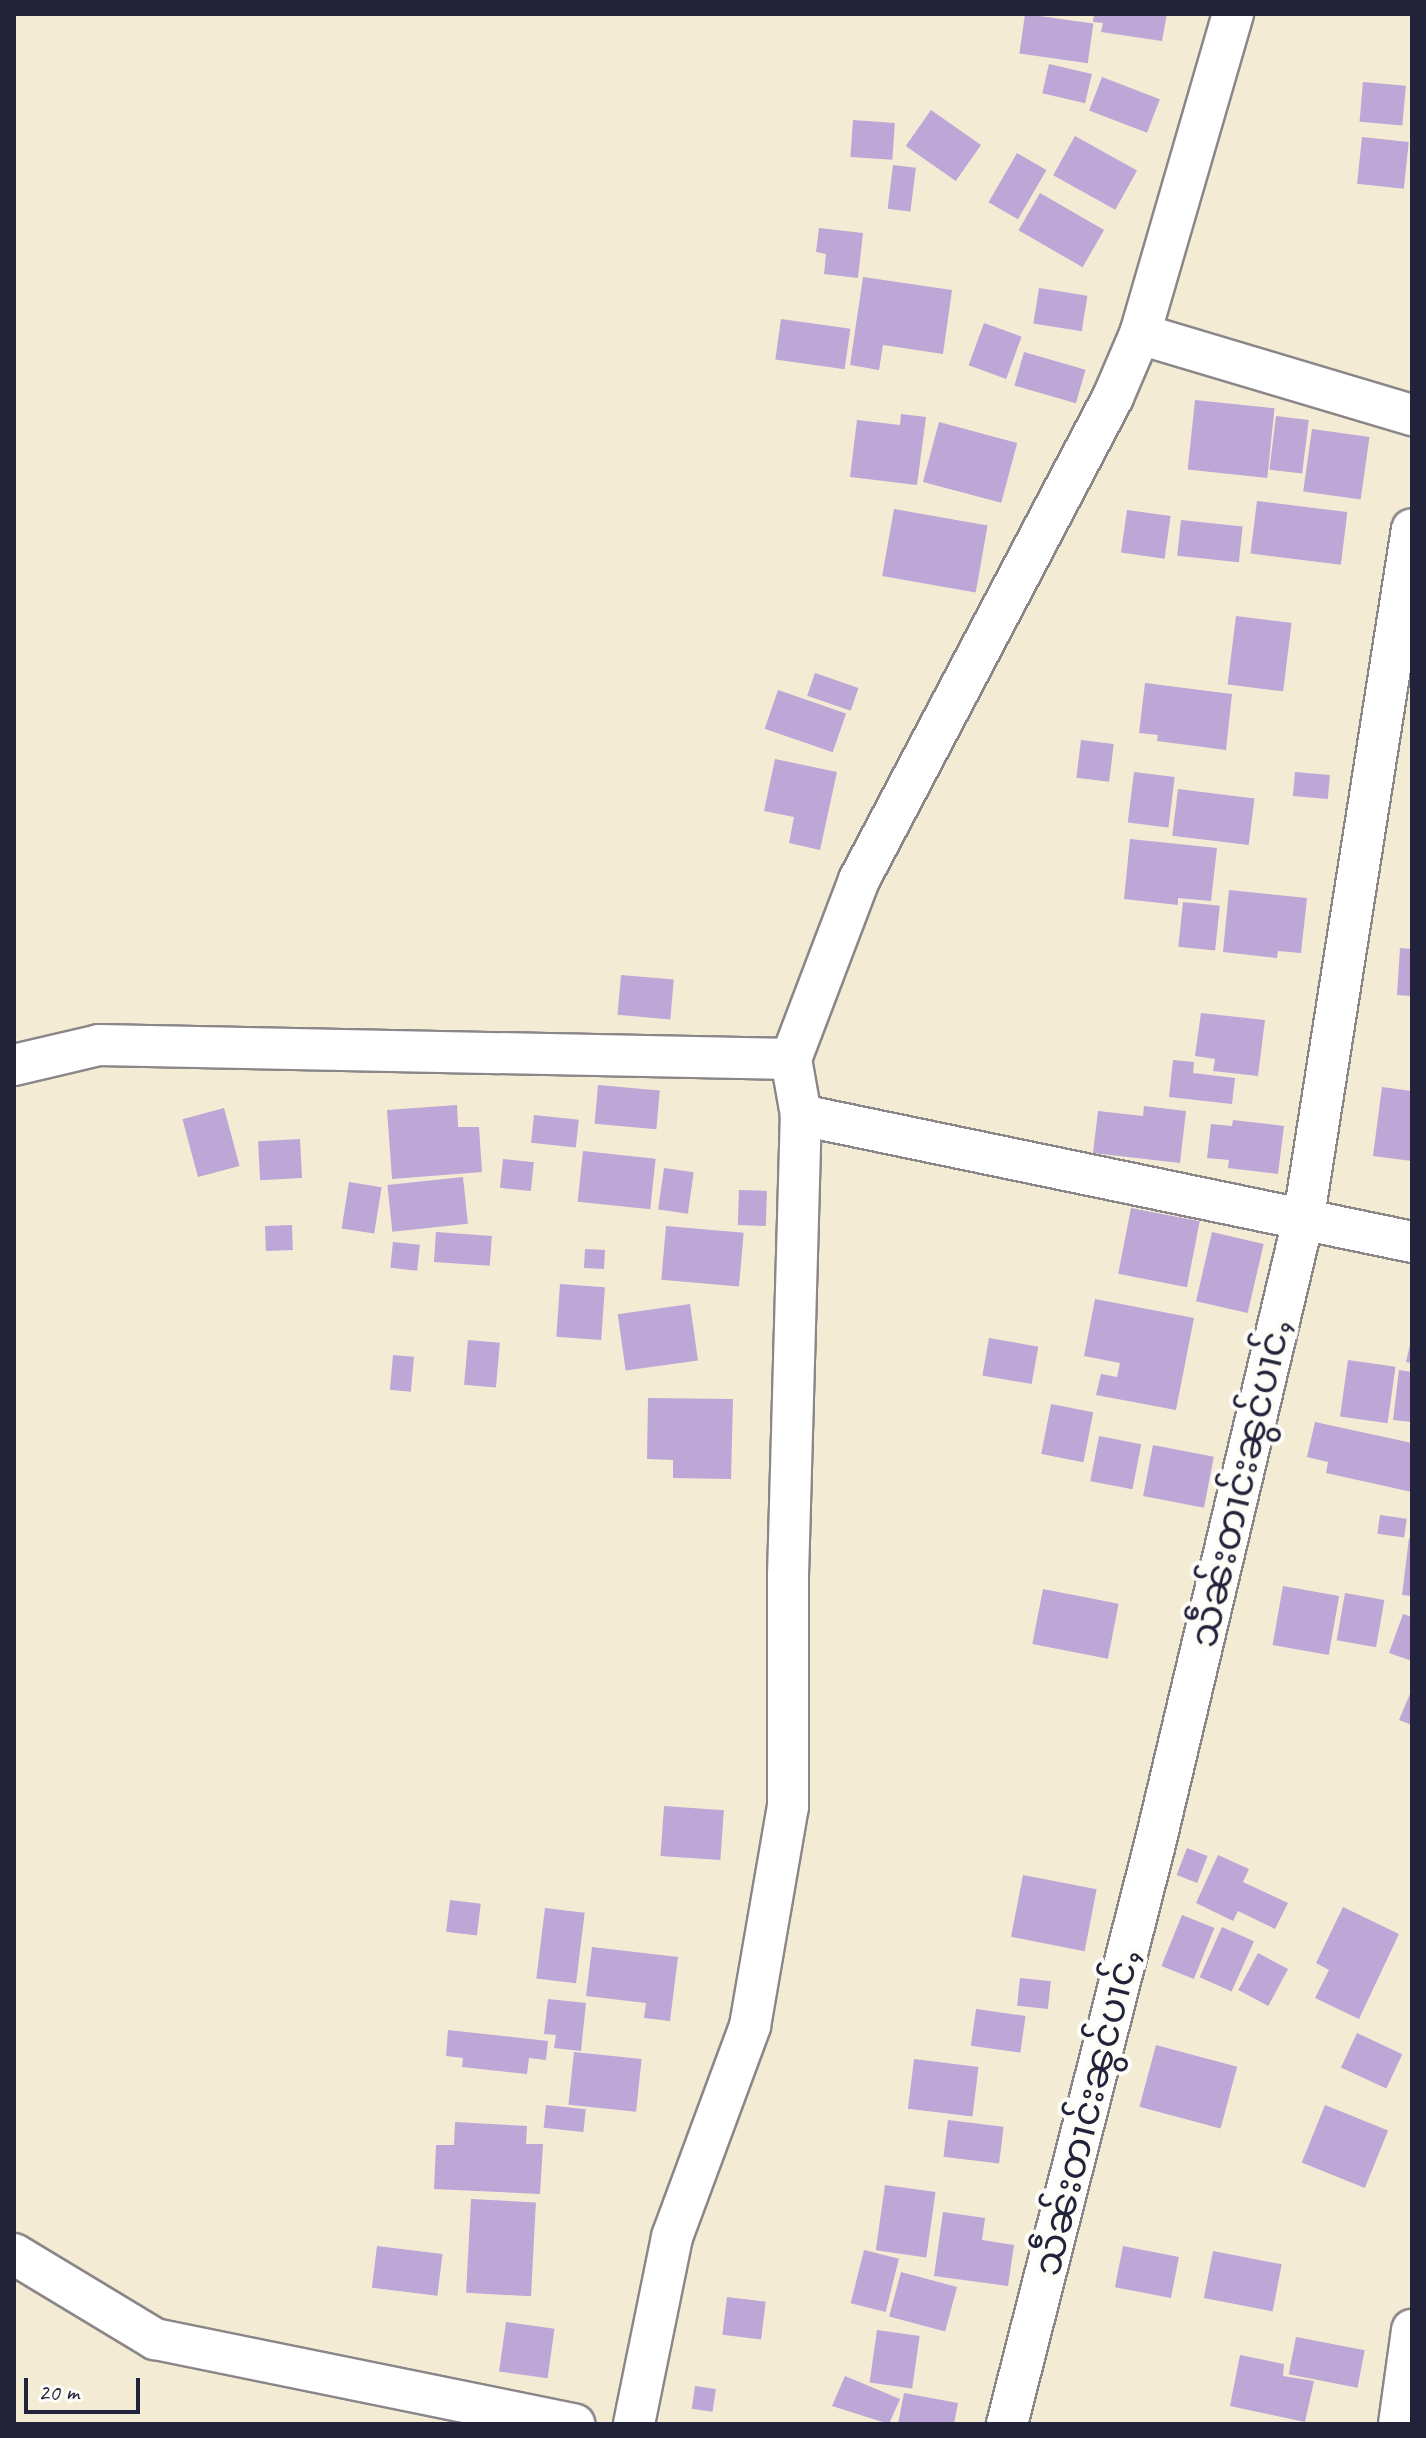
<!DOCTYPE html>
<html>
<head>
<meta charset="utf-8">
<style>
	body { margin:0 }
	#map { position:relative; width:1426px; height:2438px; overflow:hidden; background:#f4ebd5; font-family:Caveat,"Noto Sans Myanmar",sans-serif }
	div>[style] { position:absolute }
	.building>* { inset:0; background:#bca7d7; transform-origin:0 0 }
	.roads { filter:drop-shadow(2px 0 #8b8688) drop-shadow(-2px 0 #8b8688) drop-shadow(0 2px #8b8688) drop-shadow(0 -2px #8b8688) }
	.street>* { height:40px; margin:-20px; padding:0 20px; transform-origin:20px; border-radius:20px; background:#fff }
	span { translate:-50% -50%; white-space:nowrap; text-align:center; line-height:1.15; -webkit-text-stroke:8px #fdfcf7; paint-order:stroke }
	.street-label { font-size:38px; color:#22223b }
	.frame { position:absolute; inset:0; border:16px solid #22223b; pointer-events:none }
	.scale { position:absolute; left:24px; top:2378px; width:116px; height:36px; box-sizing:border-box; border:4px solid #22223b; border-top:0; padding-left:10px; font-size:24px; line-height:28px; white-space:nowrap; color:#22223b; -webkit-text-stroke:6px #fdfcf7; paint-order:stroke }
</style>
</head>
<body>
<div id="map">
	<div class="building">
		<i style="left:1025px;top:14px;width:69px;height:40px;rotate:8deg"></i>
		<i style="clip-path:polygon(1094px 14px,1167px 14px,1162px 41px,1101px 32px,1103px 23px,1093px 22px)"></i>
		<i style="left:1049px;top:64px;width:44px;height:30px;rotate:13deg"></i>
		<i style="left:1102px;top:77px;width:62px;height:36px;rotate:21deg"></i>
		<i style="left:1363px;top:82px;width:43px;height:40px;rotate:5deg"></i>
		<i style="left:931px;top:110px;width:61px;height:44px;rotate:35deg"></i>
		<i style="left:853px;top:120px;width:42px;height:37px;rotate:4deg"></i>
		<i style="left:1075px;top:136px;width:71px;height:45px;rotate:29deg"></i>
		<i style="left:1362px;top:137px;width:47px;height:47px;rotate:6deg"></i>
		<i style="left:1017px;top:153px;width:34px;height:57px;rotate:30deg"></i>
		<i style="left:893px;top:165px;width:23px;height:44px;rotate:7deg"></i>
		<i style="left:1040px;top:193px;width:74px;height:43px;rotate:30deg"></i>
		<i style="clip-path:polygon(819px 228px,863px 233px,858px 278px,824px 274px,826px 254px,816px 252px)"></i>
		<i style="clip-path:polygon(863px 277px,952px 290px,943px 354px,883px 345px,879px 370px,850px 365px)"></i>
		<i style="left:1039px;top:288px;width:49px;height:36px;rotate:9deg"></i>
		<i style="left:781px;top:319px;width:70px;height:41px;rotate:8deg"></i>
		<i style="left:984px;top:323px;width:40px;height:45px;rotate:20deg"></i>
		<i style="left:1024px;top:352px;width:64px;height:35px;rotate:16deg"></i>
		<i style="left:1195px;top:400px;width:80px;height:70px;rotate:6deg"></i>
		<i style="clip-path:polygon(901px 414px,926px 417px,917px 485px,850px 477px,857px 420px,900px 425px)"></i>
		<i style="left:1276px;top:416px;width:33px;height:54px;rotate:7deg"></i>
		<i style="left:939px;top:422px;width:81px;height:62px;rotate:15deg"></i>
		<i style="left:1312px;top:429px;width:58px;height:63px;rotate:8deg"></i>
		<i style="left:1257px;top:501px;width:91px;height:53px;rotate:7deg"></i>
		<i style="left:894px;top:509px;width:95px;height:68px;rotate:10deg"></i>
		<i style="left:1127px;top:510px;width:44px;height:43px;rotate:8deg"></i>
		<i style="left:1181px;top:520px;width:62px;height:36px;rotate:6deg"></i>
		<i style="left:1236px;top:616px;width:56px;height:69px;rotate:7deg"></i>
		<i style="left:815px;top:673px;width:46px;height:24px;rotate:19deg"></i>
		<i style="clip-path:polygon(1145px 683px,1232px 694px,1226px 750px,1157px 741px,1158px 735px,1139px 733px)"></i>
		<i style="left:778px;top:690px;width:72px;height:41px;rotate:19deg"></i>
		<i style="left:1081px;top:740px;width:33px;height:38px;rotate:7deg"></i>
		<i style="clip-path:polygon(775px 759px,837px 772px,820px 850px,789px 843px,794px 817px,764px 811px)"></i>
		<i style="left:1134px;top:772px;width:41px;height:51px;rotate:7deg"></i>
		<i style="left:1295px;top:772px;width:35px;height:24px;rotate:5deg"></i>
		<i style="left:1178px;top:789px;width:77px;height:47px;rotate:7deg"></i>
		<i style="clip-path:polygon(1130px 839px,1217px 848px,1211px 901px,1178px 898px,1178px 905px,1124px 899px)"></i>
		<i style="clip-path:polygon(1229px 890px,1307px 898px,1301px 953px,1278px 951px,1277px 958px,1223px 952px)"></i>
		<i style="left:1183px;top:902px;width:37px;height:45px;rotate:6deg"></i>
		<i style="clip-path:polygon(1400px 948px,1412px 949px,1412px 996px,1397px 995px)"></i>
		<i style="left:621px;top:975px;width:53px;height:40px;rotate:5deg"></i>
		<i style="clip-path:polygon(1201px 1013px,1265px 1020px,1258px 1076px,1213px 1071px,1215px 1059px,1195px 1056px)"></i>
		<i style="clip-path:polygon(1173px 1060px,1194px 1062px,1193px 1073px,1235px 1078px,1232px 1104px,1169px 1097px)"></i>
		<i style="left:598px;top:1085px;width:62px;height:39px;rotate:5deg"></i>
		<i style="clip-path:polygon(1382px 1087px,1412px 1091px,1412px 1161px,1373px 1156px)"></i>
		<i style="clip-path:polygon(457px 1105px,458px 1127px,479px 1127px,482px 1172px,392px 1179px,387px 1110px)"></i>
		<i style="clip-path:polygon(1144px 1106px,1186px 1111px,1180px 1163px,1093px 1153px,1098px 1111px,1143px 1116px)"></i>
		<i style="left:224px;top:1108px;width:60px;height:43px;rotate:75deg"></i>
		<i style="left:534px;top:1115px;width:45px;height:28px;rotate:6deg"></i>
		<i style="clip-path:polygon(1233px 1120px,1284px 1126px,1278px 1174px,1228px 1168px,1229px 1160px,1207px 1158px,1211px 1124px,1232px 1126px)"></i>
		<i style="left:300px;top:1139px;width:39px;height:42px;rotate:87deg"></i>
		<i style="left:583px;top:1151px;width:73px;height:51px;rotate:6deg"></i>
		<i style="left:503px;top:1159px;width:31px;height:29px;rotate:6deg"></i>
		<i style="left:664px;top:1168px;width:30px;height:42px;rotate:8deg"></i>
		<i style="left:463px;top:1177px;width:47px;height:76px;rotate:84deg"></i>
		<i style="left:349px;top:1182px;width:33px;height:47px;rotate:9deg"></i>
		<i style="left:739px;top:1190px;width:28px;height:35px;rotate:2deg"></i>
		<i style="left:1131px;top:1208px;width:70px;height:67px;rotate:11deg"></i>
		<i style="left:292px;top:1225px;width:25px;height:27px;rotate:88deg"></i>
		<i style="left:666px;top:1226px;width:78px;height:54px;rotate:5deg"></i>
		<i style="left:436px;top:1232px;width:56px;height:30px;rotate:4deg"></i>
		<i style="left:1212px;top:1232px;width:53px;height:71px;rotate:13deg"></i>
		<i style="left:393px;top:1242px;width:27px;height:26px;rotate:6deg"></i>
		<i style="left:585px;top:1249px;width:20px;height:19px;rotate:3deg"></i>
		<i style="left:560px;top:1284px;width:45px;height:53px;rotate:4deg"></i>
		<i style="clip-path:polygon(1095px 1299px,1194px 1318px,1176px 1410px,1096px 1395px,1101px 1374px,1117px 1377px,1120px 1363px,1084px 1356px)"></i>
		<i style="left:690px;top:1304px;width:57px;height:73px;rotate:82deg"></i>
		<i style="clip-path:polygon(1412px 1336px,1412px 1363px,1406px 1362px)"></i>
		<i style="left:989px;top:1338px;width:50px;height:38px;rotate:10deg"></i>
		<i style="left:468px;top:1340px;width:32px;height:45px;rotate:5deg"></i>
		<i style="left:393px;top:1355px;width:21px;height:35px;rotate:5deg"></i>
		<i style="left:1348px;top:1360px;width:48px;height:57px;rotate:8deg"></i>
		<i style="clip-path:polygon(1399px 1370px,1412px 1372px,1412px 1422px,1393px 1420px)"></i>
		<i style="clip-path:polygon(648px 1398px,733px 1399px,731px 1479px,673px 1478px,673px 1460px,647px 1459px)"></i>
		<i style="left:1051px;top:1404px;width:43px;height:51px;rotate:11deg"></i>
		<i style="clip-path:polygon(1315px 1422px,1412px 1443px,1412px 1492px,1326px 1473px,1328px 1462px,1307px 1457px)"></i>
		<i style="left:1099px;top:1436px;width:43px;height:46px;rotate:11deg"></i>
		<i style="left:1153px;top:1445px;width:62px;height:52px;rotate:11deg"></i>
		<i style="left:1380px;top:1515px;width:27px;height:19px;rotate:8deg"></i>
		<i style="clip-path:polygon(1409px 1538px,1412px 1539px,1412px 1596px,1402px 1595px)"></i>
		<i style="left:1283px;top:1586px;width:57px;height:60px;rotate:10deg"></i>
		<i style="left:1043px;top:1589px;width:77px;height:56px;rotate:11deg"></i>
		<i style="left:1345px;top:1593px;width:40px;height:48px;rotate:10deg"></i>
		<i style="clip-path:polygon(1403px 1614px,1412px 1617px,1412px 1661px,1389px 1653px)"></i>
		<i style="clip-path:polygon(1412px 1689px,1412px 1725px,1399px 1720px)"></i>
		<i style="left:664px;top:1806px;width:60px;height:50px;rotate:4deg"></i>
		<i style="left:1187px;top:1848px;width:22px;height:29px;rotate:21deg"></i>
		<i style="clip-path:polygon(1218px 1855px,1249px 1869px,1243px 1882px,1288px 1903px,1275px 1929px,1238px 1911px,1233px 1921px,1196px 1903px)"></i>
		<i style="left:1023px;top:1875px;width:75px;height:63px;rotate:11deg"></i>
		<i style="left:450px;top:1900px;width:31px;height:32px;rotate:7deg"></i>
		<i style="clip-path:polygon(1343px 1907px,1399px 1934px,1359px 2019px,1315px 1998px,1329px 1970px,1316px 1963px)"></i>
		<i style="left:545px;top:1908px;width:40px;height:71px;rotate:7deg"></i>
		<i style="left:1182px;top:1915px;width:35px;height:55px;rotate:22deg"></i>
		<i style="left:1222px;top:1927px;width:35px;height:55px;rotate:24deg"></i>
		<i style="clip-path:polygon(592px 1947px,678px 1957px,670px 2021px,644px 2018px,646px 2003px,586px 1996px)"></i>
		<i style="left:1258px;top:1953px;width:34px;height:42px;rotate:28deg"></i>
		<i style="left:1020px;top:1978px;width:31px;height:28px;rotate:6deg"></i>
		<i style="clip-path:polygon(548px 1999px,586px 2003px,581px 2051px,554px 2048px,556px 2035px,544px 2034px)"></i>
		<i style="left:976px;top:2009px;width:50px;height:37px;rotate:8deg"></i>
		<i style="clip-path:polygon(448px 2030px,548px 2041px,546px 2060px,529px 2058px,527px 2074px,462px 2067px,463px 2058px,446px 2056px)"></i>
		<i style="left:1357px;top:2033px;width:50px;height:38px;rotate:25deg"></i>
		<i style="left:1156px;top:2045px;width:84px;height:64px;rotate:15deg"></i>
		<i style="left:574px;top:2052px;width:68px;height:53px;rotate:6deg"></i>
		<i style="left:914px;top:2059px;width:65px;height:50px;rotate:7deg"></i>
		<i style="left:546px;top:2105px;width:40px;height:23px;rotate:6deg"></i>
		<i style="left:1325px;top:2105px;width:68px;height:62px;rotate:22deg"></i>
		<i style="left:948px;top:2120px;width:56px;height:37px;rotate:7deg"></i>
		<i style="clip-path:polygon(455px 2122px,527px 2126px,526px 2144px,543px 2144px,540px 2194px,434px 2189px,436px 2145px,454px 2145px)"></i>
		<i style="left:885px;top:2185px;width:51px;height:66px;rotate:8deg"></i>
		<i style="left:471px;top:2199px;width:65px;height:94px;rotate:3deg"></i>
		<i style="clip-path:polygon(943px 2212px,985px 2218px,982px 2240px,1014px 2245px,1008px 2286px,934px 2276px)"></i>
		<i style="left:377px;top:2246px;width:66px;height:42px;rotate:7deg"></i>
		<i style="left:1123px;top:2246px;width:57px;height:42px;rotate:11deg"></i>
		<i style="left:864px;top:2250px;width:36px;height:55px;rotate:14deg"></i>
		<i style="left:1213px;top:2251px;width:70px;height:48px;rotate:11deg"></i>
		<i style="left:901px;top:2272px;width:58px;height:46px;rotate:15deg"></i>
		<i style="left:727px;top:2297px;width:39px;height:38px;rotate:7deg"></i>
		<i style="left:506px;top:2322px;width:49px;height:50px;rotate:8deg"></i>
		<i style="left:877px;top:2330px;width:43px;height:53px;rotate:8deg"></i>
		<i style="left:1296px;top:2337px;width:70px;height:38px;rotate:11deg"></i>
		<i style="clip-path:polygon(1240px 2355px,1284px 2364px,1283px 2376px,1314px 2381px,1305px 2422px,1230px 2406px)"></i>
		<i style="clip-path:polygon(845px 2376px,900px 2399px,889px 2424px,832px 2406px)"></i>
		<i style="left:695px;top:2386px;width:21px;height:23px;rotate:8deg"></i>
		<i style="clip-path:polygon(904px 2393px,958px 2403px,954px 2424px,898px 2424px)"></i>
	</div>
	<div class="roads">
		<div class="street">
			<i style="left:1140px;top:334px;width:284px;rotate:16.6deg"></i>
			<i style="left:14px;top:1065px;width:87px;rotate:-13.2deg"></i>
			<i style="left:99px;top:1045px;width:692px;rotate:1.16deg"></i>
			<i style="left:801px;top:1115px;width:624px;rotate:11.74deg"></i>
			<i style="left:14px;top:2254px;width:165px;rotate:31.1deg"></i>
			<i style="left:155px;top:2339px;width:428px;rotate:11.5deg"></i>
			<i style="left:634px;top:2424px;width:191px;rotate:-78.5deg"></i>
			<i style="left:672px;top:2237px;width:225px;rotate:-69.7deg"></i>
			<i style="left:750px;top:2026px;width:222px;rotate:-80.2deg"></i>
			<i style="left:788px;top:1807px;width:231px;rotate:-90deg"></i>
			<i style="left:788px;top:1576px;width:461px;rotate:-88.4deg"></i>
			<i style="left:801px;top:1115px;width:57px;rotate:-100.1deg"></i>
			<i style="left:791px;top:1059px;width:191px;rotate:-69.2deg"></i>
			<i style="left:859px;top:880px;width:546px;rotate:-62.26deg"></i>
			<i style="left:1113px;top:397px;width:69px;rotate:-66.8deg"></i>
			<i style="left:1140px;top:334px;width:333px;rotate:-73.8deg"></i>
			<i style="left:1007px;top:2424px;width:599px;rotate:-75.69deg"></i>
			<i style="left:1155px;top:1844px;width:645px;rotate:-76.65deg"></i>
			<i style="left:1304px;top:1216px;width:695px;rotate:-81.07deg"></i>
			<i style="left:1399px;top:2424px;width:95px;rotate:-82.1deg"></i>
		</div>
	</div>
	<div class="street-label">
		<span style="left:1241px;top:1483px;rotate:-77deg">သဵၼ်းတၢင်းၼွင်ပၢင်ႇ</span>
		<span style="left:1087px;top:2112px;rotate:-76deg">သဵၼ်းတၢင်းၼွင်ပၢင်ႇ</span>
	</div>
	<div class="frame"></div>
	<div class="scale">20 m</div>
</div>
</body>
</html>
